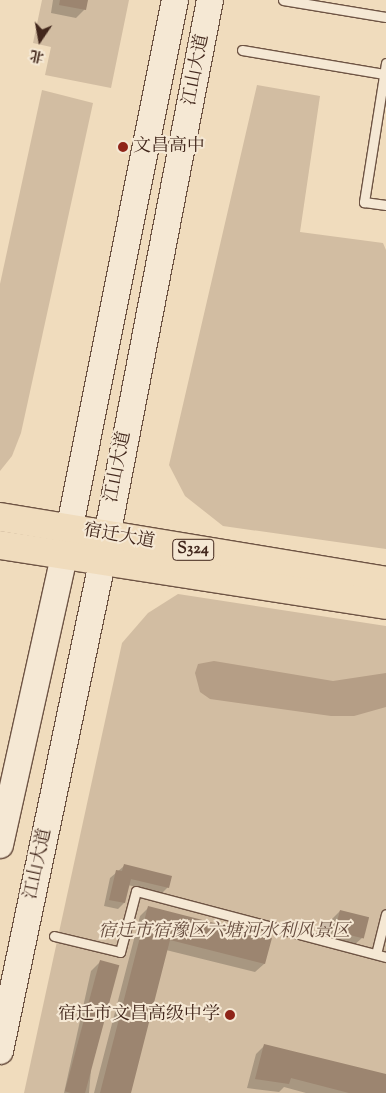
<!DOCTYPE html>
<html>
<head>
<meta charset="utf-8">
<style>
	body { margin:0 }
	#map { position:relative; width:386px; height:1093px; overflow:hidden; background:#f0dcbd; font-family:"Sorts Mill Goudy","Noto Serif SC",serif }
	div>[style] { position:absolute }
	.green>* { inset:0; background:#d2bda2 }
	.water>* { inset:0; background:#b59e86 }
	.shadow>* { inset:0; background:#0003 }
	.building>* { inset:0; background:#9c8570; transform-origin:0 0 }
	.roads { filter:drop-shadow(1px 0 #6e5444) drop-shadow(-1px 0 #6e5444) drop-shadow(0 1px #6e5444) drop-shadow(0 -1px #6e5444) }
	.service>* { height:9px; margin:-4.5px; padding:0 4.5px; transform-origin:4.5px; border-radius:4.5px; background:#f5e8d4 }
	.secondary>* { height:26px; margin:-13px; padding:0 13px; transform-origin:13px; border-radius:13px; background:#f5e8d4 }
	.primary>* { height:28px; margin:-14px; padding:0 14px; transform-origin:14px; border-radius:14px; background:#f0dcbd }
	.dots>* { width:14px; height:14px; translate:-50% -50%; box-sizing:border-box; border:2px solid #f5e8d4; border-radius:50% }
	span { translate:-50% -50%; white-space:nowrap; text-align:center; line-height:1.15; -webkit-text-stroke:4px #f5e8d4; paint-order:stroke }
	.shield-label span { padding:1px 4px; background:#f5e8d4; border:1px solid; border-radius:4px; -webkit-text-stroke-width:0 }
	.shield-label { font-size:16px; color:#42271c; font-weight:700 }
	.street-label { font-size:18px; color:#42271c }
	.poi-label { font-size:18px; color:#42271c }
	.left { translate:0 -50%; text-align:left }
	.right { translate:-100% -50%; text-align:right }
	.park-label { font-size:18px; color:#664c3e; font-style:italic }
	.north { position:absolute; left:15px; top:15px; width:50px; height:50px; -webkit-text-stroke:4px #f5e8d4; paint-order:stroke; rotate:192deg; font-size:14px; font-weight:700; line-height:20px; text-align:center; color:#42271c }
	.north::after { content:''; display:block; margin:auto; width:18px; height:22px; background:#42271c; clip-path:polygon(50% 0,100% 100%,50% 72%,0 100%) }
</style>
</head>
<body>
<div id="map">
	<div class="green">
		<i style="clip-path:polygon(42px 0,129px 0,111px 88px,45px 75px,51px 47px,33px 43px)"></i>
		<i style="clip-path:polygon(257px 85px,320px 96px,300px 232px,383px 243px,386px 250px,386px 549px,223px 526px,185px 496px,169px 465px)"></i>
		<i style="clip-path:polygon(42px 90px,93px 103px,21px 433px,12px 456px,0 471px,0 284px)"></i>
		<i style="clip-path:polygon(178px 594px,386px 626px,386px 1093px,24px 1093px,122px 643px,148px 613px)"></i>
	</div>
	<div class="water">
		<i style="clip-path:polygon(214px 661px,333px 681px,386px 673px,386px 707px,354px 716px,331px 716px,210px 699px,200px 692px,195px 673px,198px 664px)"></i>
	</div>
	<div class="shadow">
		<i style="clip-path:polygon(53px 0,87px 0,85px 9px,76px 18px,51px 13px)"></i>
		<i style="clip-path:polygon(124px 866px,168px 887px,162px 893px,128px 885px,124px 903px,118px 909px,104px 906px,110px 878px)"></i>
		<i style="clip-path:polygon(149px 907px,270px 939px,264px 964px,255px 972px,166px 950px,129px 1093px,94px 1093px,140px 916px)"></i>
		<i style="clip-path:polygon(340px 911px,362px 938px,353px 946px,326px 939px,331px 920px)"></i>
		<i style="clip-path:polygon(100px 962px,89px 1093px,64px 1093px,91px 971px)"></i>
		<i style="clip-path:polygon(265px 1045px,386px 1076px,386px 1093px,306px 1093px,284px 1087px,279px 1092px,247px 1088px,256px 1054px)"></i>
	</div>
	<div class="building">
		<i style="clip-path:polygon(60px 0,88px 0,86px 10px,59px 5px)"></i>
		<i style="clip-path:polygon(124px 864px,172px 876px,169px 888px,131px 879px,125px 903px,109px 900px,116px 870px,122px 871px)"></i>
		<i style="clip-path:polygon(148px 906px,272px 938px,265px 964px,170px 940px,131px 1093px,100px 1093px)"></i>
		<i style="left:340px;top:910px;width:30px;height:22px;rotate:14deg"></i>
		<i style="left:100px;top:960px;width:20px;height:136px;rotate:15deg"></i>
		<i style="clip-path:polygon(264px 1044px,386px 1074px,386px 1093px,349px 1093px,291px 1078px,289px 1084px,255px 1079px)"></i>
	</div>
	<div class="roads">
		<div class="service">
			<i style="left:283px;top:0;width:104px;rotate:9.4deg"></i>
			<i style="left:242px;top:50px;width:144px;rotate:9.6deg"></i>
			<i style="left:386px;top:63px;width:141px;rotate:99deg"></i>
			<i style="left:364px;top:202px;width:22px;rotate:8deg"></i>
			<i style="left:54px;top:936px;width:68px;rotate:13.6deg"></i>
			<i style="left:120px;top:952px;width:63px;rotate:-75.3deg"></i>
			<i style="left:136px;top:891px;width:259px;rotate:14.8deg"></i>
			<i style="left:376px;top:954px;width:41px;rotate:-76deg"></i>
		</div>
		<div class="secondary">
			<i style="left:0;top:845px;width:296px;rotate:-77.5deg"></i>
			<i style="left:64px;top:556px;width:567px;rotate:-78.71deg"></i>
			<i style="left:0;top:1051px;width:500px;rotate:-78.2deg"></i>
			<i style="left:102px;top:562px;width:572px;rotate:-79.12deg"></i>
		</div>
		<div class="primary">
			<i style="left:0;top:517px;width:391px;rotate:9.4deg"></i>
			<i style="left:0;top:545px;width:391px;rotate:8.8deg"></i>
		</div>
	</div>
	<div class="dots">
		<i style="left:123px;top:147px;background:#8f2418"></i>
		<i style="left:230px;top:1015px;background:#8f2418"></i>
	</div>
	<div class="shield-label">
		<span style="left:193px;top:550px">S324</span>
	</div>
	<div class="street-label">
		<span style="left:197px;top:70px;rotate:-79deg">江山大道</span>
		<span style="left:119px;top:467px;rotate:-79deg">江山大道</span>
		<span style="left:119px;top:537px;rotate:10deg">宿迁大道</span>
		<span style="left:39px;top:864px;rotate:-78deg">江山大道</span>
	</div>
	<div class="poi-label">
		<span class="left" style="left:133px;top:147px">文昌高中</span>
		<span class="right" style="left:220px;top:1015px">宿迁市文昌高级中学</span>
	</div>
	<div class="park-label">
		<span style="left:224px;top:932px">宿迁市宿豫区六塘河水利风景区</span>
	</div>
	<div class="north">北</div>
</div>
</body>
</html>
